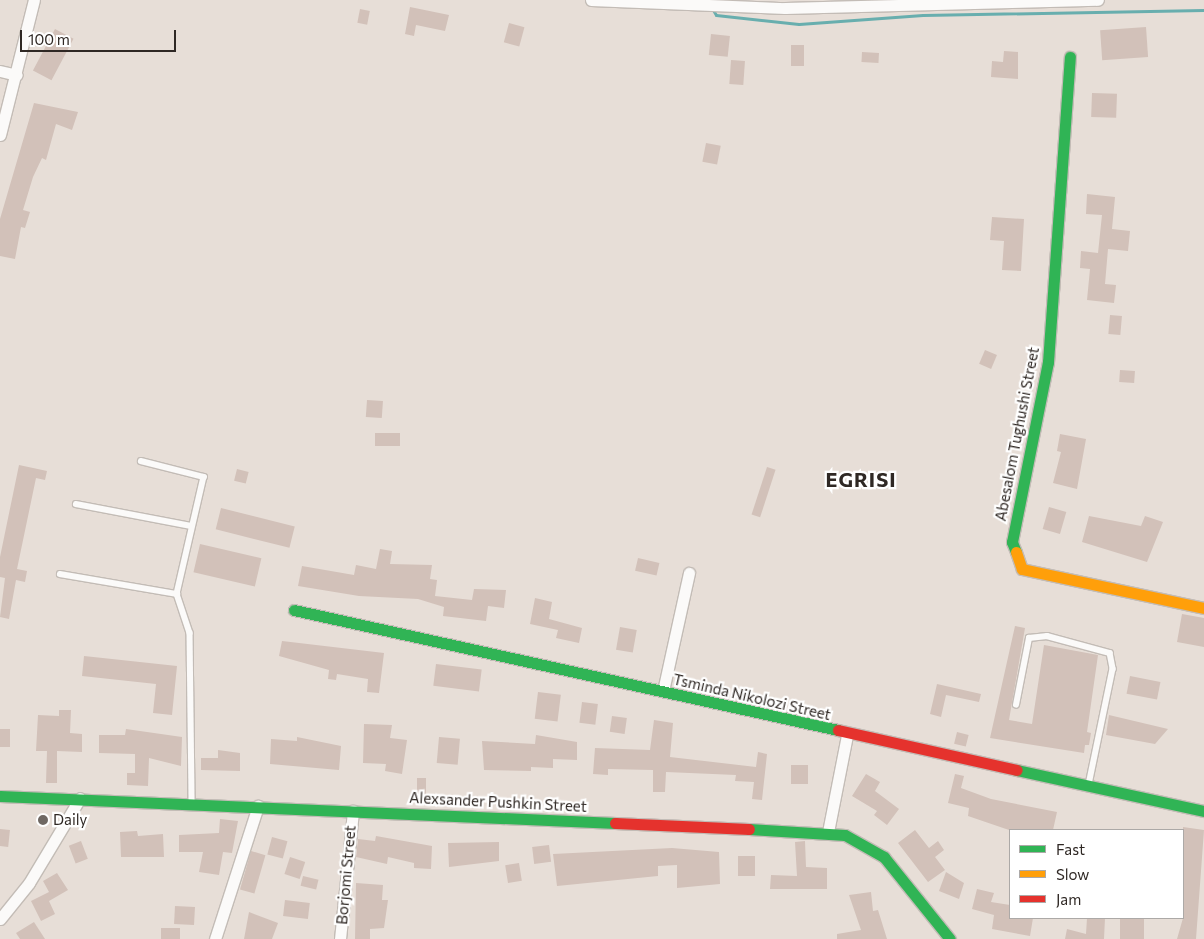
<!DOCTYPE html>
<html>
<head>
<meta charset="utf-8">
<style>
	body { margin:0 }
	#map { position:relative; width:1204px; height:939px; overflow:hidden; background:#e7ded7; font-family:Commissioner,sans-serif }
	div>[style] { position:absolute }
	.stream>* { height:3px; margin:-1.5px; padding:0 1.5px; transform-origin:1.5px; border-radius:1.5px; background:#68aeae }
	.building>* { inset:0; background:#d2c1b9; transform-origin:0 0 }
	.roads { filter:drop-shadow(1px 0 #c3bcb6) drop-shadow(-1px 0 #c3bcb6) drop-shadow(0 1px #c3bcb6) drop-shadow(0 -1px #c3bcb6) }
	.lane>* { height:5.5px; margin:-2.75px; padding:0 2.75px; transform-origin:2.75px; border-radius:2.75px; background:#fbfaf9 }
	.street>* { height:11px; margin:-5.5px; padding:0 5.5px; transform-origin:5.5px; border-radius:5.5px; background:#fbfaf9 }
	.fast>* { height:11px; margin:-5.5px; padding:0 5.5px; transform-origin:5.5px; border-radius:5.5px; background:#30b455 }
	.slow>* { height:11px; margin:-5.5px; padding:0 5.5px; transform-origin:5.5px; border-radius:5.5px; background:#ff9f0a }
	.jam>* { height:11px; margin:-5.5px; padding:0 5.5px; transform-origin:5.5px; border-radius:5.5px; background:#e5322d }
	.dots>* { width:14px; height:14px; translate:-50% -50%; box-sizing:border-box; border:2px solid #fff; border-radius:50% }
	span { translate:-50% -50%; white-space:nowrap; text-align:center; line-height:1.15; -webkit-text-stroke:4.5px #fff; paint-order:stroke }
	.street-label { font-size:15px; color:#2f2824 }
	.poi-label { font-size:15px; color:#2f2824 }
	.left { translate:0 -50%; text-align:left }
	.district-label { font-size:20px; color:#2f2824; font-weight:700; letter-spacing:1px }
	.legend { position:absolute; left:1009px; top:829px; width:175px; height:90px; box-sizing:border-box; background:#fff; border:1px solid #aca9a7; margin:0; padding:6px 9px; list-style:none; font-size:15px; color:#2f2824 }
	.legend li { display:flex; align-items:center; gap:10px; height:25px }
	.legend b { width:25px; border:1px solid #aca9a7 }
	.scale { position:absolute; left:20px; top:30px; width:156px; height:22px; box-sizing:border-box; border:2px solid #2f2824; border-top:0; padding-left:6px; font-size:15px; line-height:18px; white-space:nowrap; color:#2f2824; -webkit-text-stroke:4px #fff; paint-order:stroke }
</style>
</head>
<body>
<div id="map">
	<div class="stream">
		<i style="left:712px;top:8px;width:8px;rotate:60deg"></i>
		<i style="left:716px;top:15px;width:83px;rotate:6.2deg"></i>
		<i style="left:799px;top:24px;width:124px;rotate:-4.2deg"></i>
		<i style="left:923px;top:15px;width:281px;rotate:-1deg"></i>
	</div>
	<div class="building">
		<i style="clip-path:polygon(410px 7px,449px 15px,445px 31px,416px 25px,414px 36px,405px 34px)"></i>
		<i style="left:360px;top:9px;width:10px;height:14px;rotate:11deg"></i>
		<i style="left:509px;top:23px;width:16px;height:20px;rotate:15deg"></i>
		<i style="left:1146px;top:27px;width:30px;height:46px;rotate:86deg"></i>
		<i style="left:55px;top:29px;width:21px;height:47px;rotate:28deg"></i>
		<i style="left:711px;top:34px;width:19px;height:21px;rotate:6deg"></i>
		<i style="left:791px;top:45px;width:13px;height:21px"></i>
		<i style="clip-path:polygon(1004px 51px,1018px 52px,1018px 79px,991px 77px,992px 61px,1003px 62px)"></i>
		<i style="left:862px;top:52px;width:17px;height:10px;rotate:3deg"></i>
		<i style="left:731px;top:60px;width:14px;height:24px;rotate:4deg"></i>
		<i style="left:1092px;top:93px;width:25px;height:24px;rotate:2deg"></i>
		<i style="clip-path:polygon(34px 103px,78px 112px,72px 130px,56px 124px,46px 160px,42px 158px,33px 177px,23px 210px,30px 212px,25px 228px,21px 227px,15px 259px,0 256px,0 219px)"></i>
		<i style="left:706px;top:143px;width:15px;height:19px;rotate:11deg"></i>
		<i style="clip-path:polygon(1087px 194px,1115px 197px,1112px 229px,1130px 231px,1128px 251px,1108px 249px,1105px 284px,1116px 285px,1114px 303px,1087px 300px,1090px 269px,1080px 268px,1081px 251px,1098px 253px,1102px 215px,1086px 214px)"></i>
		<i style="clip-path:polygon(992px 217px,1024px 219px,1021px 271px,1002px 270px,1004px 241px,990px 240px)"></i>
		<i style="left:1110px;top:315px;width:12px;height:19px;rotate:5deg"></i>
		<i style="left:985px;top:350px;width:13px;height:15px;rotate:23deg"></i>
		<i style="left:1120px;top:370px;width:15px;height:12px;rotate:4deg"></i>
		<i style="left:367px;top:400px;width:16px;height:17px;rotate:4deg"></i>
		<i style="left:375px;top:433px;width:25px;height:13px"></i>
		<i style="clip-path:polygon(1060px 434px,1086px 439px,1077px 489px,1053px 483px,1061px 452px,1057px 451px)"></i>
		<i style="clip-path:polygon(19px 465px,47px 471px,45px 480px,36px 478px,17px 569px,27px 571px,25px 582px,16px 580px,9px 619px,0 617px,5px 578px,0 577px,0 557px)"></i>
		<i style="left:767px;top:467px;width:9px;height:50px;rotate:18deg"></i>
		<i style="left:237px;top:469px;width:12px;height:12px;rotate:14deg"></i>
		<i style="left:1049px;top:507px;width:18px;height:23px;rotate:16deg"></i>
		<i style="left:221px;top:508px;width:76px;height:22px;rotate:14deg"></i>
		<i style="clip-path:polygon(1089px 516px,1141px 526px,1145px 516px,1163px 522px,1147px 562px,1082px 542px)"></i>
		<i style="left:200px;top:544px;width:63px;height:29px;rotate:13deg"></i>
		<i style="clip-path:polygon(380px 549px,392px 551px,390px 564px,432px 565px,430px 579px,437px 580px,435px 596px,472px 600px,474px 589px,506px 590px,504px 608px,488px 606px,486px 621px,443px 616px,444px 607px,418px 599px,359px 596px,298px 586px,302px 566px,354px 575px,356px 565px,376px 569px)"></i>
		<i style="left:638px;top:558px;width:22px;height:13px;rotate:13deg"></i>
		<i style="clip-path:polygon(535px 598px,552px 602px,549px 619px,582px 628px,579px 643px,556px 638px,558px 630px,530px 624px)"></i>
		<i style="clip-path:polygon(1182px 614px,1204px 618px,1204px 647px,1177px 642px)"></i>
		<i style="clip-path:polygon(1015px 626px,1025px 628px,1009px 720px,1032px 724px,1044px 645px,1098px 655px,1087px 732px,1091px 733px,1089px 745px,1085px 745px,1084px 753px,990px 738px)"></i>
		<i style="left:620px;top:627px;width:17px;height:23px;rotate:10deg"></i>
		<i style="clip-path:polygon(282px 641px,384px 653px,379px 693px,367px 692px,368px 679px,337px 674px,336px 680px,328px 679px,329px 670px,279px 656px)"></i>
		<i style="clip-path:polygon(84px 656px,177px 666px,172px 715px,153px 713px,156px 684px,82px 676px)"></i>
		<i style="left:436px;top:664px;width:46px;height:22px;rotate:7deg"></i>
		<i style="left:1130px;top:676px;width:31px;height:18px;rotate:11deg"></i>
		<i style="clip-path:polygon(937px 684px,981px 694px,979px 702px,946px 695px,941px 717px,930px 714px)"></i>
		<i style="left:538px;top:692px;width:23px;height:27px;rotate:7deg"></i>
		<i style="left:582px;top:702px;width:16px;height:21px;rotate:7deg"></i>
		<i style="clip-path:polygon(59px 710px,71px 710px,70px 733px,82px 734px,82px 752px,57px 751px,57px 783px,46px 783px,47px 751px,36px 751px,38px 715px,59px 716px)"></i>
		<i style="clip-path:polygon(1109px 715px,1168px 729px,1155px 744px,1106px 735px)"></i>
		<i style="left:612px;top:716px;width:15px;height:16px;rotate:8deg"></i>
		<i style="clip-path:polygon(654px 720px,673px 723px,670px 757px,756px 767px,758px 752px,767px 754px,762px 800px,752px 799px,754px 782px,735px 781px,736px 775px,666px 772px,665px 792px,653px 792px,653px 770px,608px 769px,608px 775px,593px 774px,595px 748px,650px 750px)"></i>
		<i style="clip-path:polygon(364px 724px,392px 725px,390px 738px,407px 740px,402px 774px,385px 771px,386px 764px,363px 763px)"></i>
		<i style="left:0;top:729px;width:10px;height:18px"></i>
		<i style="clip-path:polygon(126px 729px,182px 737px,181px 766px,149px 758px,148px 786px,127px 785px,127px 773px,135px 773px,135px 754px,99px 753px,99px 735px,125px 735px)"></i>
		<i style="left:957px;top:732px;width:12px;height:12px;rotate:14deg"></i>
		<i style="clip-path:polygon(536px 735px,577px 742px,577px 760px,553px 759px,553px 768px,531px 767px,531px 771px,484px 770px,482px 741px,535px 744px)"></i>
		<i style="clip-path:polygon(297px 737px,341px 746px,339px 770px,270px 764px,271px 739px,297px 741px)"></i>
		<i style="left:439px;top:737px;width:21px;height:26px;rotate:5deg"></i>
		<i style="clip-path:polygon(218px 750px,240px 753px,240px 771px,201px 770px,201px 758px,218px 758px)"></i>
		<i style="left:791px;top:765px;width:17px;height:19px"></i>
		<i style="clip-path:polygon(866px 774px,880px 782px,875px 791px,899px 809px,887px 825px,874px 815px,877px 811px,852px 796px)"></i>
		<i style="clip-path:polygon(955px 774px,964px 776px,961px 788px,991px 799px,1057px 812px,1053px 830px,1009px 830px,968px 816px,969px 808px,948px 803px)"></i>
		<i style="left:417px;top:778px;width:9px;height:16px"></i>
		<i style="clip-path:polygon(220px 819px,238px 821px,232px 853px,223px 852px,219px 875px,199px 872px,203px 852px,179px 852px,179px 835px,219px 833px)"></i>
		<i style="clip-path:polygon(1183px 827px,1204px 830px,1196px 939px,1177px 939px,1183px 918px)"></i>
		<i style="left:0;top:829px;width:10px;height:17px;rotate:6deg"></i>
		<i style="clip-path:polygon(915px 830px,929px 848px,938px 841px,944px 850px,935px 857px,945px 870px,928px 882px,898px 843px)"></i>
		<i style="clip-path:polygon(137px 831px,138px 836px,163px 834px,164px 857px,121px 857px,120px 832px)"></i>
		<i style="clip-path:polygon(376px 836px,432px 846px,431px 869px,414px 868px,414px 863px,388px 857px,387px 864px,356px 857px,358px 839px,375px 841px)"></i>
		<i style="left:272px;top:837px;width:16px;height:18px;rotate:15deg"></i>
		<i style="left:81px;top:841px;width:19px;height:13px;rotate:69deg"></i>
		<i style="clip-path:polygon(805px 841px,806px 867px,827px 868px,827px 889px,770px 889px,771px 875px,797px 876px,795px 842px)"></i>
		<i style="clip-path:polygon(499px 842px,499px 861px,449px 867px,448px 843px)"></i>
		<i style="left:549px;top:845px;width:17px;height:17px;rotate:83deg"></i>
		<i style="clip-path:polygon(672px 848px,719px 852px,720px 884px,677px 888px,677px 865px,658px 866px,658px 876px,557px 886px,553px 854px)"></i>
		<i style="left:251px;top:851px;width:15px;height:40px;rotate:16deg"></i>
		<i style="left:738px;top:856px;width:17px;height:20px"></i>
		<i style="left:290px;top:857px;width:16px;height:18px;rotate:18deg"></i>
		<i style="left:519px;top:863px;width:18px;height:14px;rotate:81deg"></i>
		<i style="clip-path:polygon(946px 872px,964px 883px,959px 899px,939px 891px)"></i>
		<i style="clip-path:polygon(57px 873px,68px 890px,49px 901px,55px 914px,41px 921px,31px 901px,49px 892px,43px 881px)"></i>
		<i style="left:303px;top:876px;width:16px;height:10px;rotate:14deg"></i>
		<i style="clip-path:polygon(356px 883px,383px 885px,382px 900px,388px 900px,384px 928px,370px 929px,370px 939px,355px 939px)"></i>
		<i style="clip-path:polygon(977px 889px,994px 893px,991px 902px,1010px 905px,1010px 918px,1033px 918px,1030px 936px,992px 929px,994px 915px,972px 909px)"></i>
		<i style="clip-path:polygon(871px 892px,873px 911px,878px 910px,887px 939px,837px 939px,837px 934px,861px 930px,849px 895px)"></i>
		<i style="left:285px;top:900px;width:25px;height:16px;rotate:7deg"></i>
		<i style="left:175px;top:906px;width:20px;height:18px;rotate:3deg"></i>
		<i style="clip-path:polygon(249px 912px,278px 923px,272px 939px,244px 939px)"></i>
		<i style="clip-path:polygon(1087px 918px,1105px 918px,1104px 939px,1065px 939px,1067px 929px,1086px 934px)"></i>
		<i style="left:1120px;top:918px;width:24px;height:21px"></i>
		<i style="clip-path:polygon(34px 922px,45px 939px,20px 939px,16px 933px)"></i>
		<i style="left:161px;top:928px;width:19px;height:11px"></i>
	</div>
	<div class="roads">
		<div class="lane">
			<i style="left:141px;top:461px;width:65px;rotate:14.3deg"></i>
			<i style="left:204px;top:477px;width:120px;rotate:103deg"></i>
			<i style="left:177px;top:594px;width:41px;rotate:71.6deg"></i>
			<i style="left:190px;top:633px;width:168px;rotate:89.3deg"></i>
			<i style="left:76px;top:504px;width:117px;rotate:10.8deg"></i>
			<i style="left:60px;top:574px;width:119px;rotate:9.7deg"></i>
			<i style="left:1016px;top:705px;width:68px;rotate:-79deg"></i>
			<i style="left:1029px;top:638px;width:18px;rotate:-6deg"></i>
			<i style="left:1047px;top:636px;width:65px;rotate:15.1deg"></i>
			<i style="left:1110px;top:653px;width:16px;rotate:79deg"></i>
			<i style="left:1113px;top:669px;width:118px;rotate:101.7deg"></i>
		</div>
		<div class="street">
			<i style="left:591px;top:0;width:194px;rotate:2.4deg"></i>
			<i style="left:785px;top:8px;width:313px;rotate:-1.5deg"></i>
			<i style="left:0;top:71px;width:17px;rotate:13deg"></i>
			<i style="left:0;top:135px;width:139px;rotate:-75.9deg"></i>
			<i style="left:663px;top:691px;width:121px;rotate:-77.6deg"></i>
			<i style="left:828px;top:832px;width:99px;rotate:-78.9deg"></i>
			<i style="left:0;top:919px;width:46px;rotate:-51.1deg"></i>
			<i style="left:29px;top:883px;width:99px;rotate:-59deg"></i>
			<i style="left:215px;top:939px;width:140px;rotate:-72.1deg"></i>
			<i style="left:340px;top:939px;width:129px;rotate:-84.2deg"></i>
		</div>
		<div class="fast">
			<i style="left:1016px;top:552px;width:11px;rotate:-112deg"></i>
			<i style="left:1012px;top:542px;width:184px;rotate:-78.7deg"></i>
			<i style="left:1048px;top:362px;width:306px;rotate:-85.9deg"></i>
			<i style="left:294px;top:610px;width:557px;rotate:12.44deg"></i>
			<i style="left:1017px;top:770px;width:191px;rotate:12.4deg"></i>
			<i style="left:0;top:796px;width:616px;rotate:2.51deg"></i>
			<i style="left:749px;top:829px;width:96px;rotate:3.6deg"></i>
			<i style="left:845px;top:835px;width:45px;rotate:29.4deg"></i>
			<i style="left:884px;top:857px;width:105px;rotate:51.2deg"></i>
		</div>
		<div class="slow">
			<i style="left:1016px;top:552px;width:18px;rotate:71deg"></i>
			<i style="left:1022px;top:569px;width:186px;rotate:12.1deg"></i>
		</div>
		<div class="jam">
			<i style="left:838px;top:730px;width:183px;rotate:12.6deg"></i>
			<i style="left:615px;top:823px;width:134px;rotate:2.6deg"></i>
		</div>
	</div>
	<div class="dots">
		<i style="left:43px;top:820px;background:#6f6863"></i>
	</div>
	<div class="street-label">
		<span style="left:1017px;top:434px;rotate:-79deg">Abesalom Tughushi Street</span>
		<span style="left:752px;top:697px;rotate:13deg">Tsminda Nikolozi Street</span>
		<span style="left:498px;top:802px;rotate:3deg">Alexsander Pushkin Street</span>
		<span style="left:346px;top:875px;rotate:-85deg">Borjomi Street</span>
	</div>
	<div class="poi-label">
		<span class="left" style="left:53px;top:820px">Daily</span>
	</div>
	<div class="district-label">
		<span style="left:861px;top:479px">EGRISI</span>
	</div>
	<ul class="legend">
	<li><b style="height:6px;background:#30b455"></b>Fast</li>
	<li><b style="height:6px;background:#ff9f0a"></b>Slow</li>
	<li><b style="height:6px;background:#e5322d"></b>Jam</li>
	</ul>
	<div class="scale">100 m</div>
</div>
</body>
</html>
